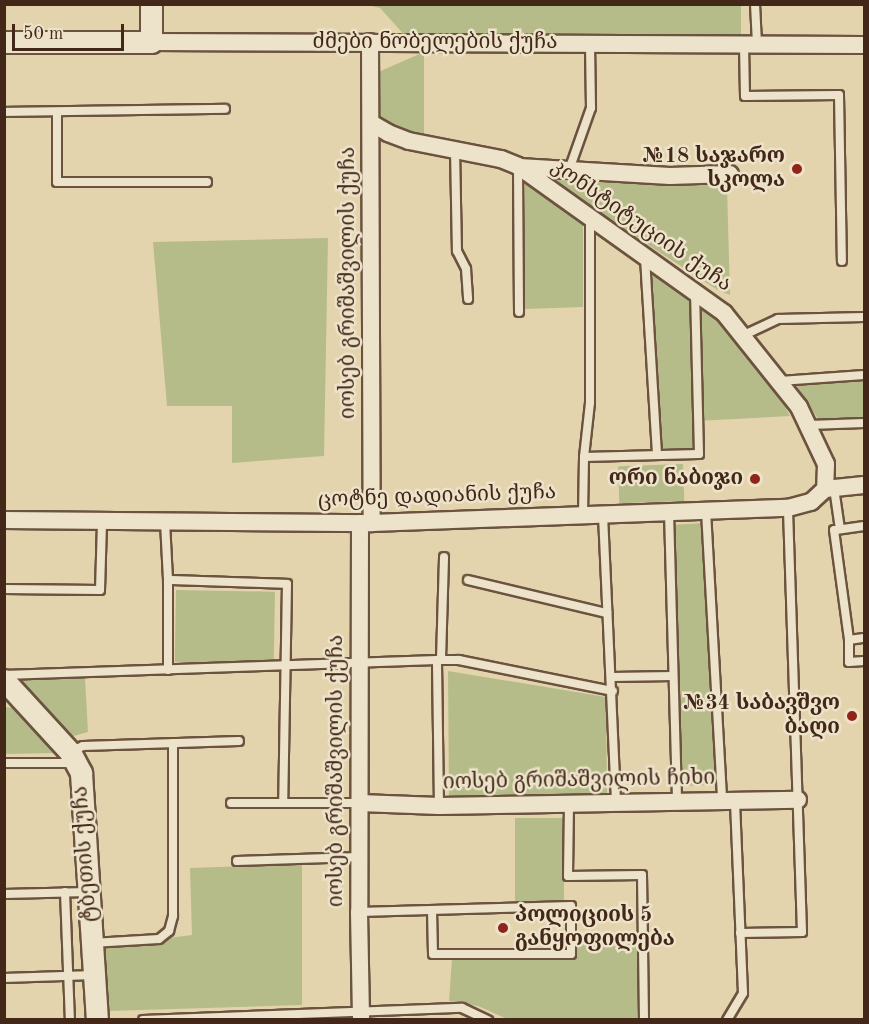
<!DOCTYPE html>
<html>
<head>
<meta charset="utf-8">
<style>
	body { margin:0 }
	#map { position:relative; width:869px; height:1024px; overflow:hidden; background:#e3d4ae; font-family:"Old Standard TT","Noto Serif Georgian",serif }
	div>[style] { position:absolute }
	.green>* { inset:0; background:#b6bc89; transform-origin:0 0 }
	.roads { filter:drop-shadow(2px 0 #6b533f) drop-shadow(-2px 0 #6b533f) drop-shadow(0 2px #6b533f) drop-shadow(0 -2px #6b533f) }
	.service>* { height:8px; margin:-4px; padding:0 4px; transform-origin:4px; border-radius:4px; background:#ede3ca }
	.minor>* { height:16px; margin:-8px; padding:0 8px; transform-origin:8px; border-radius:8px; background:#ede3ca }
	.tertiary>* { height:21px; margin:-10.5px; padding:0 10.5px; transform-origin:10.5px; border-radius:10.5px; background:#ede3ca }
	.dots>* { width:16px; height:16px; translate:-50% -50%; box-sizing:border-box; border:3px solid #ede3ca; border-radius:50% }
	span { translate:-50% -50%; white-space:nowrap; text-align:center; line-height:1.15; -webkit-text-stroke:5px #ede3ca; paint-order:stroke }
	.street-label { font-size:21px; color:#43281a }
	.poi-label { font-size:21px; color:#43281a; font-weight:700 }
	.right { translate:-100% -50%; text-align:right }
	.left { translate:0 -50%; text-align:left }
	.frame { position:absolute; inset:0; border:6px solid #43281a; pointer-events:none }
	.scale { position:absolute; left:12px; top:24px; width:112px; height:27px; box-sizing:border-box; border:3px solid #43281a; border-top:0; padding-left:8px; font-size:18px; line-height:21px; white-space:nowrap; color:#43281a; -webkit-text-stroke:4px #ede3ca; paint-order:stroke }
</style>
</head>
<body>
<div id="map">
	<div class="green">
		<i style="clip-path:polygon(367px 5px,741px 5px,741px 36px,408px 39px,380px 8px)"></i>
		<i style="clip-path:polygon(424px 52px,424px 134px,398px 128px,379px 115px,374px 104px,376px 73px)"></i>
		<i style="clip-path:polygon(561px 171px,727px 187px,730px 295px,716px 289px,567px 192px,550px 172px)"></i>
		<i style="clip-path:polygon(525px 180px,583px 216px,583px 307px,525px 309px)"></i>
		<i style="clip-path:polygon(328px 238px,324px 456px,232px 463px,232px 406px,167px 406px,153px 242px)"></i>
		<i style="clip-path:polygon(652px 267px,727px 324px,772px 382px,790px 416px,696px 421px,695px 449px,662px 449px)"></i>
		<i style="clip-path:polygon(864px 377px,864px 418px,818px 419px,794px 382px)"></i>
		<i style="left:683px;top:464px;width:37px;height:65px;rotate:88deg"></i>
		<i style="clip-path:polygon(705px 523px,719px 785px,678px 786px,671px 525px)"></i>
		<i style="left:176px;top:590px;width:99px;height:72px;rotate:1deg"></i>
		<i style="clip-path:polygon(448px 671px,606px 697px,607px 796px,449px 799px)"></i>
		<i style="clip-path:polygon(85px 678px,88px 732px,70px 737px,18px 680px)"></i>
		<i style="clip-path:polygon(4px 707px,16px 708px,54px 753px,5px 754px)"></i>
		<i style="left:515px;top:818px;width:49px;height:83px"></i>
		<i style="clip-path:polygon(302px 864px,302px 1005px,108px 1011px,100px 947px,192px 935px,190px 868px)"></i>
		<i style="clip-path:polygon(637px 938px,638px 1019px,507px 1019px,478px 1006px,449px 1001px,452px 959px,574px 959px,574px 939px)"></i>
	</div>
	<div class="roads">
		<div class="service">
			<i style="left:755px;top:4px;width:40px;rotate:87.1deg"></i>
			<i style="left:744px;top:44px;width:52px;rotate:88.9deg"></i>
			<i style="left:745px;top:96px;width:94px;rotate:-0.6deg"></i>
			<i style="left:839px;top:95px;width:166px;rotate:89deg"></i>
			<i style="left:4px;top:112px;width:221px;rotate:-0.8deg"></i>
			<i style="left:57px;top:112px;width:70px;rotate:90deg"></i>
			<i style="left:57px;top:182px;width:150px"></i>
			<i style="left:455px;top:149px;width:102px;rotate:88.9deg"></i>
			<i style="left:457px;top:251px;width:20px;rotate:63deg"></i>
			<i style="left:466px;top:269px;width:30px;rotate:86deg"></i>
			<i style="left:518px;top:167px;width:145px;rotate:89.6deg"></i>
			<i style="left:569px;top:170px;width:66px;rotate:-70.5deg"></i>
			<i style="left:591px;top:108px;width:65px;rotate:-90.9deg"></i>
			<i style="left:645px;top:258px;width:197px;rotate:86.5deg"></i>
			<i style="left:744px;top:335px;width:38px;rotate:-25deg"></i>
			<i style="left:778px;top:319px;width:86px;rotate:-1.3deg"></i>
			<i style="left:780px;top:381px;width:84px;rotate:-4.1deg"></i>
			<i style="left:809px;top:425px;width:55px;rotate:-2.1deg"></i>
			<i style="left:584px;top:457px;width:115px;rotate:-1.5deg"></i>
			<i style="left:699px;top:454px;width:161px;rotate:-91.4deg"></i>
			<i style="left:834px;top:488px;width:41px;rotate:81.7deg"></i>
			<i style="left:706px;top:511px;width:290px;rotate:86.8deg"></i>
			<i style="left:669px;top:512px;width:290px;rotate:88.4deg"></i>
			<i style="left:583px;top:515px;width:58px;rotate:-89deg"></i>
			<i style="left:584px;top:457px;width:54px;rotate:-83.7deg"></i>
			<i style="left:590px;top:403px;width:184px;rotate:-90deg"></i>
			<i style="left:603px;top:515px;width:288px;rotate:87.4deg"></i>
			<i style="left:165px;top:522px;width:58px;rotate:87deg"></i>
			<i style="left:864px;top:526px;width:30px;rotate:172deg"></i>
			<i style="left:834px;top:530px;width:111px;rotate:82.2deg"></i>
			<i style="left:849px;top:640px;width:15px;rotate:-8deg"></i>
			<i style="left:468px;top:580px;width:143px;rotate:13.4deg"></i>
			<i style="left:4px;top:589px;width:96px;rotate:0.6deg"></i>
			<i style="left:100px;top:590px;width:69px;rotate:-88.3deg"></i>
			<i style="left:849px;top:640px;width:22px;rotate:90deg"></i>
			<i style="left:849px;top:662px;width:15px;rotate:-4deg"></i>
			<i style="left:441px;top:659px;width:102px;rotate:-88.3deg"></i>
			<i style="left:168px;top:670px;width:90px;rotate:-90deg"></i>
			<i style="left:168px;top:580px;width:119px;rotate:1.9deg"></i>
			<i style="left:287px;top:584px;width:219px;rotate:91deg"></i>
			<i style="left:4px;top:675px;width:433px;rotate:-2deg"></i>
			<i style="left:612px;top:677px;width:61px;rotate:-0.9deg"></i>
			<i style="left:70px;top:752px;width:14px;rotate:-25deg"></i>
			<i style="left:83px;top:746px;width:156px;rotate:-1.8deg"></i>
			<i style="left:4px;top:763px;width:69px"></i>
			<i style="left:231px;top:803px;width:129px"></i>
			<i style="left:569px;top:804px;width:72px;rotate:90.8deg"></i>
			<i style="left:568px;top:876px;width:74px;rotate:-0.8deg"></i>
			<i style="left:642px;top:875px;width:145px;rotate:89.2deg"></i>
			<i style="left:439px;top:806px;width:146px;rotate:-90.8deg"></i>
			<i style="left:437px;top:660px;width:22px"></i>
			<i style="left:459px;top:660px;width:157px;rotate:11.4deg"></i>
			<i style="left:237px;top:861px;width:122px;rotate:-1.9deg"></i>
			<i style="left:65px;top:892px;width:128px;rotate:87.8deg"></i>
			<i style="left:4px;top:894px;width:84px;rotate:-1.4deg"></i>
			<i style="left:359px;top:912px;width:212px;rotate:-1.6deg"></i>
			<i style="left:571px;top:906px;width:48px;rotate:90deg"></i>
			<i style="left:571px;top:954px;width:138px;rotate:180deg"></i>
			<i style="left:433px;top:954px;width:44px;rotate:-91.3deg"></i>
			<i style="left:740px;top:933px;width:62px;rotate:-0.9deg"></i>
			<i style="left:802px;top:932px;width:424px;rotate:-91.9deg"></i>
			<i style="left:92px;top:943px;width:67px;rotate:-3.4deg"></i>
			<i style="left:159px;top:939px;width:13px;rotate:-39deg"></i>
			<i style="left:169px;top:931px;width:16px;rotate:-75deg"></i>
			<i style="left:173px;top:916px;width:173px;rotate:-90deg"></i>
			<i style="left:4px;top:978px;width:90px;rotate:-1.9deg"></i>
			<i style="left:143px;top:1020px;width:319px;rotate:-2.2deg"></i>
			<i style="left:462px;top:1008px;width:29px;rotate:25deg"></i>
			<i style="left:727px;top:1020px;width:31px;rotate:-59deg"></i>
			<i style="left:743px;top:993px;width:192px;rotate:-92.4deg"></i>
		</div>
		<div class="minor">
			<i style="left:151px;top:42px;width:713px;rotate:0.24deg"></i>
			<i style="left:370px;top:42px;width:481px;rotate:89.8deg"></i>
			<i style="left:371px;top:123px;width:20px;rotate:30deg"></i>
			<i style="left:388px;top:133px;width:22px;rotate:21deg"></i>
			<i style="left:409px;top:141px;width:94px;rotate:11.1deg"></i>
			<i style="left:501px;top:159px;width:18px;rotate:22deg"></i>
			<i style="left:518px;top:166px;width:253px;rotate:35.5deg"></i>
			<i style="left:724px;top:313px;width:120px;rotate:51.4deg"></i>
			<i style="left:799px;top:407px;width:63px;rotate:64.7deg"></i>
			<i style="left:826px;top:464px;width:25px;rotate:92deg"></i>
			<i style="left:519px;top:167px;width:151px;rotate:3.4deg"></i>
			<i style="left:670px;top:176px;width:60px;rotate:-1.9deg"></i>
			<i style="left:4px;top:520px;width:368px;rotate:0.5deg"></i>
			<i style="left:372px;top:523px;width:416px;rotate:-2.1deg"></i>
			<i style="left:788px;top:508px;width:24px;rotate:-15deg"></i>
			<i style="left:811px;top:502px;width:19px;rotate:-43deg"></i>
			<i style="left:825px;top:489px;width:39px;rotate:-6deg"></i>
			<i style="left:360px;top:523px;width:389px;rotate:90.1deg"></i>
			<i style="left:359px;top:912px;width:108px;rotate:88.9deg"></i>
			<i style="left:360px;top:803px;width:79px;rotate:2.2deg"></i>
			<i style="left:439px;top:806px;width:359px;rotate:-1deg"></i>
		</div>
		<div class="tertiary">
			<i style="left:4px;top:42px;width:147px"></i>
			<i style="left:151px;top:42px;width:38px;rotate:-90deg"></i>
			<i style="left:4px;top:680px;width:98px;rotate:47.5deg"></i>
			<i style="left:70px;top:752px;width:24px;rotate:62deg"></i>
			<i style="left:81px;top:773px;width:248px;rotate:86.3deg"></i>
		</div>
	</div>
	<div class="dots">
		<i style="left:797px;top:169px;background:#8f2418"></i>
		<i style="left:755px;top:479px;background:#8f2418"></i>
		<i style="left:852px;top:716px;background:#8f2418"></i>
		<i style="left:503px;top:928px;background:#8f2418"></i>
	</div>
	<div class="street-label">
		<span style="left:435px;top:43px">ძმები ნობელების ქუჩა</span>
		<span style="left:641px;top:226px;rotate:35deg">კონსტიტუციის ქუჩა</span>
		<span style="left:349px;top:283px;rotate:-90deg">იოსებ გრიშაშვილის ქუჩა</span>
		<span style="left:437px;top:497px;rotate:-2deg">ცოტნე დადიანის ქუჩა</span>
		<span style="left:337px;top:771px;rotate:-90deg">იოსებ გრიშაშვილის ქუჩა</span>
		<span style="left:579px;top:781px;rotate:-1deg">იოსებ გრიშაშვილის ჩიხი</span>
		<span style="left:86px;top:854px;rotate:-94deg">ტბეთის ქუჩა</span>
	</div>
	<div class="poi-label">
		<span class="right" style="left:785px;top:169px">№18 საჯარო<br>სკოლა</span>
		<span class="right" style="left:743px;top:479px">ორი ნაბიჯი</span>
		<span class="right" style="left:840px;top:716px">№34 საბავშვო<br>ბაღი</span>
		<span class="left" style="left:515px;top:928px">პოლიციის 5<br>განყოფილება</span>
	</div>
	<div class="frame"></div>
	<div class="scale">50 m</div>
</div>
</body>
</html>
